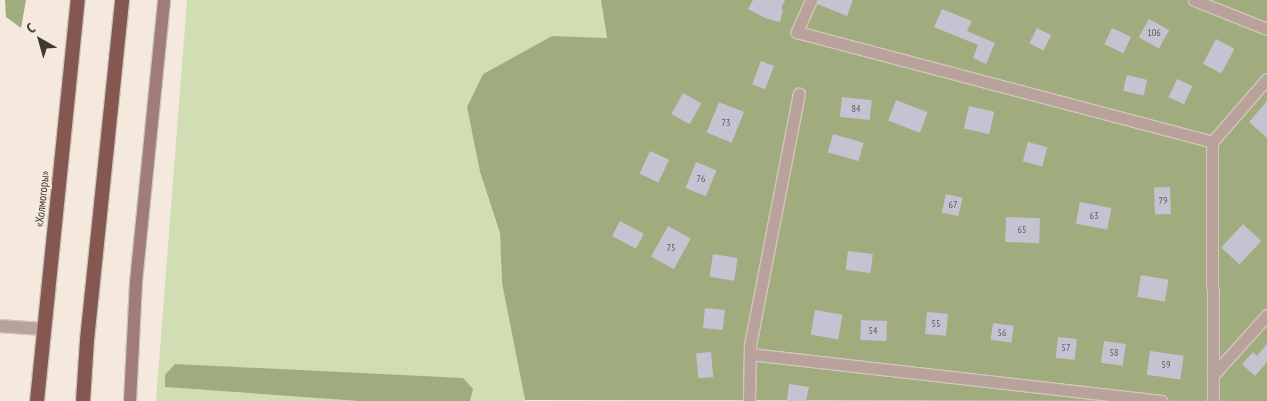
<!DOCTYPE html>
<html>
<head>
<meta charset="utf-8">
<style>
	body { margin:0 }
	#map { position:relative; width:1267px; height:401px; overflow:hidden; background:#f5e9de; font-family:"PT Sans Narrow",sans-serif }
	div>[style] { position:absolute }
	.green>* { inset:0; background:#d1ddb2 }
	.forest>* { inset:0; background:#a0ac7e }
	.building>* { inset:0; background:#c5c2d1; transform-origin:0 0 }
	.roads { filter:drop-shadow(1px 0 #d0c6bc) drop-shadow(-1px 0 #d0c6bc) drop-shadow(0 1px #d0c6bc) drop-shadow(0 -1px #d0c6bc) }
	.minor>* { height:11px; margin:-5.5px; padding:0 5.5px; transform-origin:5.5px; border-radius:5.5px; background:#b9a19c }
	.tertiary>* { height:12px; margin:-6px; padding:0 6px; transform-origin:6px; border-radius:6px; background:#b9a19c }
	.secondary>* { height:12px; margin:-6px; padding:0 6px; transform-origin:6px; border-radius:6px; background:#9f7d76 }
	.trunk>* { height:14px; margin:-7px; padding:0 7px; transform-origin:7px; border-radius:7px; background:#845850 }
	span { translate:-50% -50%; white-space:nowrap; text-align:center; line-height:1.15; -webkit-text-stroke:4px #f5e9de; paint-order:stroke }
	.number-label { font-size:10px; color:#5f5b5b }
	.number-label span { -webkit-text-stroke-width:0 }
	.street-label { font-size:12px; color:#3d3934 }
	.north { position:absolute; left:15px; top:15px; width:50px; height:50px; -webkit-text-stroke:4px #f5e9de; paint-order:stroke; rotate:322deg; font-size:14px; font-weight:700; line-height:20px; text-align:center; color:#3d3934 }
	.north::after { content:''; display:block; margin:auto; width:18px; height:22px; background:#3d3934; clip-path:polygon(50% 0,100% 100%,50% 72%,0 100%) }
</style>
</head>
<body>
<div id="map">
	<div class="green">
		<i style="clip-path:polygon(187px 0,601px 0,607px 38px,552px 36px,483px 74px,467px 107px,480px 172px,500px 233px,502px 283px,525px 400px,527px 401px,470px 401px,165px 387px,358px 401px,156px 401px)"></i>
	</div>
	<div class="forest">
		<i style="clip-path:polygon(5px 0,26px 0,21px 28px,6px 17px)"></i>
		<i style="clip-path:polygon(601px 0,1267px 0,1267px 401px,525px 400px,502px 283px,500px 233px,480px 172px,467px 107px,483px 74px,552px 36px,607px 38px)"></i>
		<i style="clip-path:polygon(175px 364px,463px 378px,473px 389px,470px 401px,358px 401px,165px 387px,165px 375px)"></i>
	</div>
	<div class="building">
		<i style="clip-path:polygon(753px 0,785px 0,781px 9px,783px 9px,780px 22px,765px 18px,748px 9px)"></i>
		<i style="clip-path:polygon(818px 0,853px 0,847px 16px,817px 4px)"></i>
		<i style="clip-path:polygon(942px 9px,972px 21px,967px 31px,995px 43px,986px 64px,973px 58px,978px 45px,934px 27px)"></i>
		<i style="left:1149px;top:19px;width:23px;height:21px;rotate:29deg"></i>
		<i style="left:1037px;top:28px;width:16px;height:17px;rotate:27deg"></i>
		<i style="left:1112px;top:28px;width:21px;height:18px;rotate:25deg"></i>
		<i style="left:1216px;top:39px;width:21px;height:28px;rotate:28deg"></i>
		<i style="left:761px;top:61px;width:14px;height:25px;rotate:21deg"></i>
		<i style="left:1127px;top:75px;width:21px;height:16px;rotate:14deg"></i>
		<i style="left:1177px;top:79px;width:17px;height:20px;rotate:25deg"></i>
		<i style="left:683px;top:93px;width:21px;height:24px;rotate:29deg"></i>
		<i style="left:842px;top:97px;width:30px;height:20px;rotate:6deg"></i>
		<i style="left:896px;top:100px;width:34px;height:22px;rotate:21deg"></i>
		<i style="clip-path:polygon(1267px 101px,1267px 138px,1249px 122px)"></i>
		<i style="left:719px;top:102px;width:27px;height:33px;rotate:22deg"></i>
		<i style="left:969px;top:106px;width:26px;height:23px;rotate:13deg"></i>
		<i style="left:833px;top:134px;width:32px;height:19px;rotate:16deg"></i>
		<i style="left:1028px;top:142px;width:20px;height:20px;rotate:15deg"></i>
		<i style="left:650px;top:151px;width:21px;height:25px;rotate:25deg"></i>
		<i style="left:696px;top:162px;width:22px;height:28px;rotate:22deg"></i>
		<i style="left:1170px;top:187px;width:27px;height:16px;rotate:88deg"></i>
		<i style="left:946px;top:194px;width:17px;height:19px;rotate:13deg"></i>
		<i style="left:1080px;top:202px;width:32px;height:22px;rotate:11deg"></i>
		<i style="left:1006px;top:217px;width:34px;height:25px;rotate:2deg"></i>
		<i style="left:620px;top:221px;width:27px;height:17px;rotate:28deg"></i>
		<i style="left:1243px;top:224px;width:25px;height:32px;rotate:43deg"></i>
		<i style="left:668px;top:226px;width:26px;height:35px;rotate:29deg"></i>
		<i style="left:848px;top:251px;width:25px;height:19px;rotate:7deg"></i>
		<i style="left:713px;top:254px;width:25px;height:23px;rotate:9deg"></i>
		<i style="left:1141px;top:275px;width:28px;height:22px;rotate:10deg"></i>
		<i style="left:705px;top:308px;width:20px;height:20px;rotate:6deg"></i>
		<i style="left:815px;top:310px;width:28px;height:25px;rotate:10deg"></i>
		<i style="left:927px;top:312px;width:21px;height:22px;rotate:5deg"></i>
		<i style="left:861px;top:320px;width:26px;height:20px;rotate:2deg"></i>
		<i style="left:993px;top:323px;width:21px;height:17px;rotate:8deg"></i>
		<i style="left:1058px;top:337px;width:19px;height:21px;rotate:6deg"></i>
		<i style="left:1104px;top:341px;width:22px;height:22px;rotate:8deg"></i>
		<i style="clip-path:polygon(1267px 344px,1267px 362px,1255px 376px,1242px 364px,1253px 352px,1257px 356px)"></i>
		<i style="left:1150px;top:351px;width:34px;height:24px;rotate:8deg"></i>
		<i style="left:711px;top:352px;width:25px;height:15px;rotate:85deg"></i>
		<i style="clip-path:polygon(789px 384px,809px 387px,806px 401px,787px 401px)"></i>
	</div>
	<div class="roads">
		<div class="minor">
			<i style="left:811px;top:0;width:35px;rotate:114deg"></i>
			<i style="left:797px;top:32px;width:429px;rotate:14.8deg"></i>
			<i style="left:1212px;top:142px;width:259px;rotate:89.8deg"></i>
			<i style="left:1194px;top:0;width:79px;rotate:21.7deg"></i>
			<i style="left:1212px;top:142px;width:84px;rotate:-48.9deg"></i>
			<i style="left:750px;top:354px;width:414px;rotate:6.5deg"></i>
			<i style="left:1213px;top:375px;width:81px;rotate:-48deg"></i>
			<i style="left:749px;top:401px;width:56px;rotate:-89deg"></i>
			<i style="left:750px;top:345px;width:256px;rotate:-79deg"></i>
		</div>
		<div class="tertiary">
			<i style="left:0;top:326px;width:44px;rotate:3.9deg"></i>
		</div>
		<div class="secondary">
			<i style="left:130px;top:401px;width:119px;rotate:-87.1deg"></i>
			<i style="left:136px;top:282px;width:283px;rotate:-84.3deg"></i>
		</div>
		<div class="trunk">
			<i style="left:37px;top:401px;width:403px;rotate:-84.2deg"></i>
			<i style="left:83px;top:401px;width:61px;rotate:-86.2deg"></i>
			<i style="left:87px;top:340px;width:342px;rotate:-84.1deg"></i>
		</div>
	</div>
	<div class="number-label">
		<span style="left:1154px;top:33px">106</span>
		<span style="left:856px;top:109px">84</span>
		<span style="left:726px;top:123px">73</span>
		<span style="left:701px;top:179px">76</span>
		<span style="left:1163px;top:201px">79</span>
		<span style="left:953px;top:205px">67</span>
		<span style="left:1094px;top:216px">63</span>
		<span style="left:1022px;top:230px">65</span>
		<span style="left:671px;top:248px">75</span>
		<span style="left:936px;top:324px">55</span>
		<span style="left:873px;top:331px">54</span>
		<span style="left:1002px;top:333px">56</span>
		<span style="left:1066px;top:348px">57</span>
		<span style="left:1114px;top:353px">58</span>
		<span style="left:1166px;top:365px">59</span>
	</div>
	<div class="street-label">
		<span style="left:42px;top:199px;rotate:-84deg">«Холмогоры»</span>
	</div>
	<div class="north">С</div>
</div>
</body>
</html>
